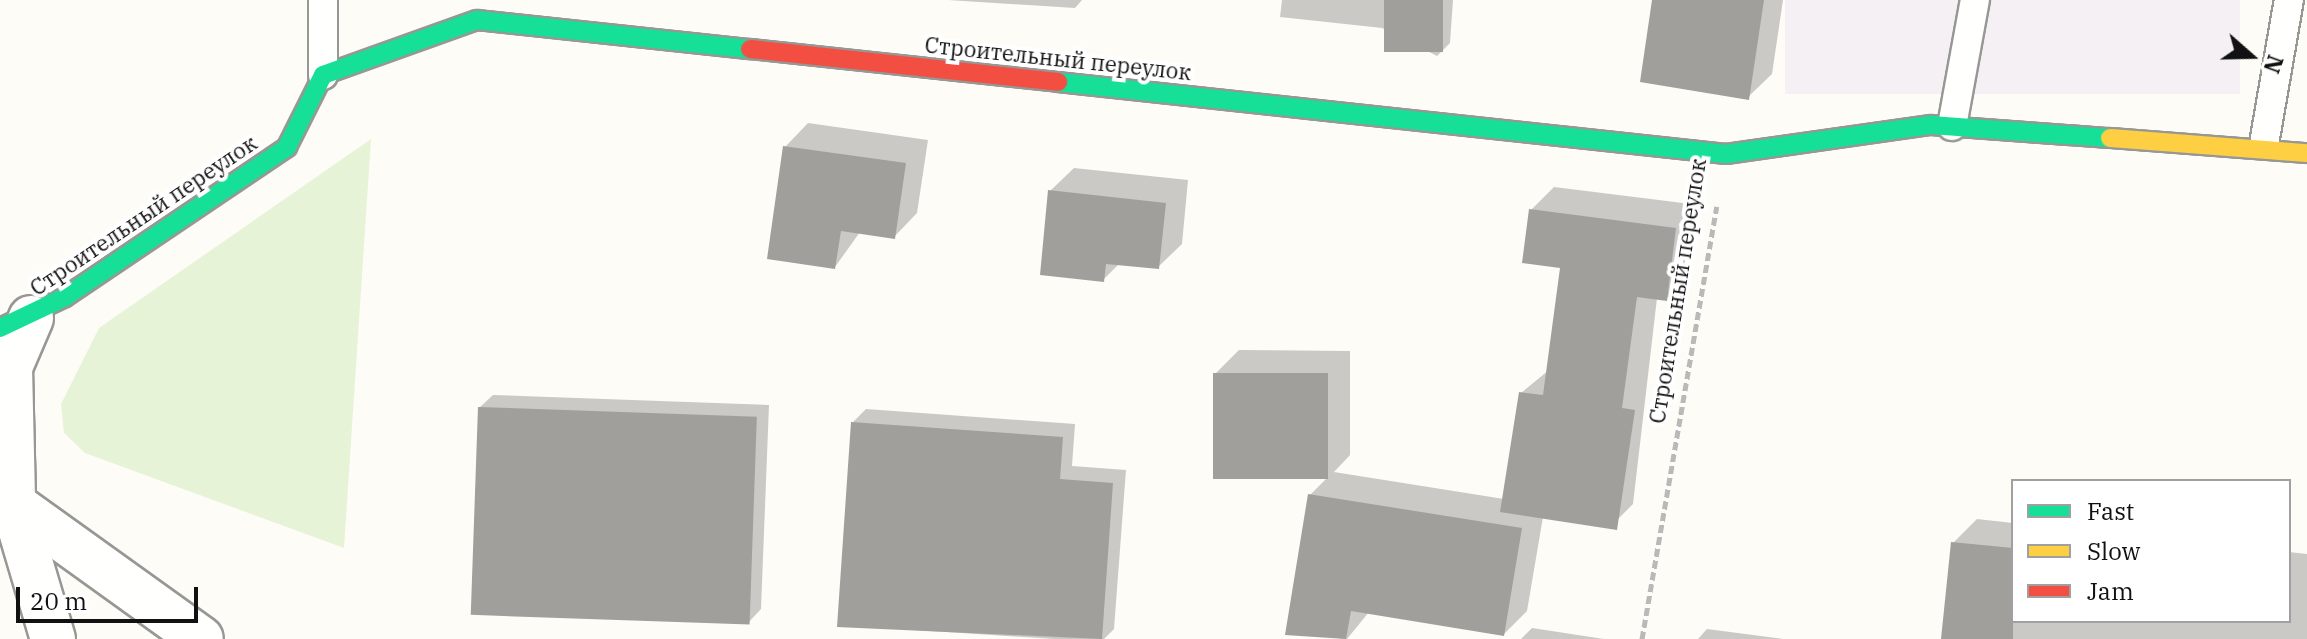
<!DOCTYPE html>
<html>
<head>
<meta charset="utf-8">
<style>
	body { margin:0 }
	#map { position:relative; width:2307px; height:639px; overflow:hidden; background:#fdfcf7; font-family:"IBM Plex Serif",serif }
	div>[style] { position:absolute }
	.industrial>* { inset:0; background:#f5f0f3; transform-origin:0 0 }
	.green>* { inset:0; background:#e7f3d7 }
	.shadow>* { inset:0; background:#0003 }
	.building>* { inset:0; background:#a19f9c; transform-origin:0 0 }
	.path>* { height:5px; margin-top:-2.5px; transform-origin:0; background:repeating-linear-gradient(90deg,#b9b9b8 0 8px,transparent 0 12px) }
	.roads { filter:drop-shadow(2px 0 #979795) drop-shadow(-2px 0 #979795) drop-shadow(0 2px #979795) drop-shadow(0 -2px #979795) }
	.lane>* { height:28px; margin:-14px; padding:0 14px; transform-origin:14px; border-radius:14px; background:#fffffe }
	.street>* { height:44px; margin:-22px; padding:0 22px; transform-origin:22px; border-radius:22px; background:#fffffe }
	.fast>* { height:18px; margin:-9px; padding:0 9px; transform-origin:9px; border-radius:9px; background:#16e098 }
	.slow>* { height:18px; margin:-9px; padding:0 9px; transform-origin:9px; border-radius:9px; background:#ffcf43 }
	.jam>* { height:18px; margin:-9px; padding:0 9px; transform-origin:9px; border-radius:9px; background:#f24e42 }
	span { translate:-50% -50%; white-space:nowrap; text-align:center; line-height:1.15; -webkit-text-stroke:8px #fff; paint-order:stroke }
	.street-label { font-size:22px; color:#111 }
	.legend { position:absolute; left:2011px; top:479px; width:280px; height:144px; box-sizing:border-box; background:#fff; border:2px solid #a0a0a0; margin:0; padding:10px 14px; list-style:none; font-size:24px; color:#111 }
	.legend li { display:flex; align-items:center; gap:16px; height:40px }
	.legend b { width:40px; border:2px solid #a0a0a0 }
	.north { position:absolute; left:2211px; top:16px; width:80px; height:80px; -webkit-text-stroke:6px #fff; paint-order:stroke; rotate:110deg; font-size:22px; font-weight:700; line-height:32px; text-align:center; color:#111 }
	.north::after { content:''; display:block; margin:auto; width:28px; height:36px; background:#111; clip-path:polygon(50% 0,100% 100%,50% 72%,0 100%) }
	.scale { position:absolute; left:16px; top:587px; width:182px; height:36px; box-sizing:border-box; border:4px solid #111; border-top:0; padding-left:10px; font-size:24px; line-height:28px; white-space:nowrap; color:#111; -webkit-text-stroke:6px #fff; paint-order:stroke }
</style>
</head>
<body>
<div id="map">
	<div class="industrial">
		<i style="left:1785px;top:0;width:455px;height:94px"></i>
	</div>
	<div class="green">
		<i style="clip-path:polygon(371px 139px,344px 548px,85px 453px,64px 433px,61px 404px,99px 328px)"></i>
	</div>
	<div class="shadow">
		<i style="clip-path:polygon(948px 0,1082px 0,1075px 8px)"></i>
		<i style="clip-path:polygon(1282px 0,1453px 0,1450px 43px,1437px 56px,1382px 28px,1280px 17px)"></i>
		<i style="clip-path:polygon(1654px 0,1783px 0,1772px 74px,1748px 97px)"></i>
		<i style="clip-path:polygon(808px 123px,928px 140px,917px 213px,894px 237px,860px 232px,835px 267px,785px 147px)"></i>
		<i style="clip-path:polygon(1074px 168px,1188px 180px,1182px 244px,1158px 267px,1120px 263px,1103px 280px,1050px 191px)"></i>
		<i style="clip-path:polygon(1554px 187px,1699px 205px,1690px 276px,1666px 299px,1657px 298px,1633px 504px,1610px 527px,1543px 517px,1527px 611px,1504px 634px,1369px 612px,1347px 639px,1288px 633px,1310px 495px,1326px 479px,1215px 374px,1239px 350px,1350px 351px,1350px 455px,1334px 472px,1504px 499px,1521px 393px,1549px 370px,1562px 267px,1531px 210px)"></i>
		<i style="clip-path:polygon(493px 395px,769px 405px,761px 609px,748px 623px,479px 408px)"></i>
		<i style="clip-path:polygon(866px 409px,1075px 424px,1072px 466px,1126px 470px,1114px 629px,1104px 639px,1054px 639px,839px 625px,852px 423px)"></i>
		<i style="clip-path:polygon(1977px 519px,2013px 523px,2013px 621px,2289px 621px,2289px 552px,2307px 554px,2307px 639px,1943px 639px,1953px 543px)"></i>
		<i style="clip-path:polygon(1532px 628px,1604px 639px,1521px 639px)"></i>
		<i style="clip-path:polygon(1707px 629px,1783px 639px,1698px 639px)"></i>
	</div>
	<div class="building">
		<i style="left:1384px;top:0;width:59px;height:52px"></i>
		<i style="clip-path:polygon(1652px 0,1764px 0,1749px 100px,1640px 82px)"></i>
		<i style="clip-path:polygon(783px 146px,906px 163px,895px 239px,841px 231px,835px 269px,767px 259px)"></i>
		<i style="clip-path:polygon(1048px 190px,1166px 203px,1159px 269px,1106px 264px,1104px 282px,1040px 275px)"></i>
		<i style="clip-path:polygon(1529px 209px,1676px 228px,1667px 301px,1637px 297px,1622px 408px,1635px 410px,1617px 530px,1500px 512px,1519px 392px,1543px 395px,1560px 268px,1522px 263px)"></i>
		<i style="left:1213px;top:373px;width:115px;height:106px"></i>
		<i style="left:478px;top:407px;width:279px;height:208px;rotate:2deg"></i>
		<i style="clip-path:polygon(851px 422px,1063px 437px,1060px 479px,1113px 483px,1102px 639px,837px 627px)"></i>
		<i style="clip-path:polygon(1308px 494px,1522px 528px,1504px 636px,1351px 611px,1346px 639px,1285px 635px)"></i>
		<i style="clip-path:polygon(1951px 542px,2013px 548px,2013px 639px,1941px 639px)"></i>
	</div>
	<div class="path">
		<i style="left:1642px;top:639px;width:439px;rotate:-80.2deg"></i>
	</div>
	<div class="roads">
		<div class="lane">
			<i style="left:323px;top:75px;width:75px;rotate:-90deg"></i>
			<i style="left:1952px;top:126px;width:128px;rotate:-79.7deg"></i>
			<i style="left:2264px;top:144px;width:146px;rotate:-80.2deg"></i>
		</div>
		<div class="street">
			<i style="left:31px;top:318px;width:53px;rotate:113.2deg"></i>
			<i style="left:10px;top:367px;width:137px;rotate:88.7deg"></i>
			<i style="left:13px;top:504px;width:141px;rotate:73.5deg"></i>
			<i style="left:5px;top:498px;width:241px;rotate:35.7deg"></i>
		</div>
		<div class="fast">
			<i style="left:1058px;top:82px;width:672px;rotate:6.15deg"></i>
			<i style="left:1726px;top:154px;width:207px;rotate:-8.1deg"></i>
			<i style="left:1931px;top:125px;width:179px;rotate:4.2deg"></i>
			<i style="left:0;top:328px;width:72px;rotate:-25.5deg"></i>
			<i style="left:65px;top:297px;width:268px;rotate:-34deg"></i>
			<i style="left:287px;top:147px;width:80px;rotate:-63.4deg"></i>
			<i style="left:323px;top:75px;width:164px;rotate:-19.7deg"></i>
			<i style="left:477px;top:20px;width:275px;rotate:6.1deg"></i>
		</div>
		<div class="slow">
			<i style="left:2110px;top:138px;width:198px;rotate:4.4deg"></i>
		</div>
		<div class="jam">
			<i style="left:750px;top:49px;width:310px;rotate:6.1deg"></i>
		</div>
	</div>
	<div class="street-label">
		<span style="left:1058px;top:58px;rotate:6deg">Строительный переулок</span>
		<span style="left:143px;top:215px;rotate:-34deg">Строительный переулок</span>
		<span style="left:1677px;top:291px;rotate:-81deg">Строительный переулок</span>
	</div>
	<ul class="legend">
	<li><b style="height:10px;background:#16e098"></b>Fast</li>
	<li><b style="height:10px;background:#ffcf43"></b>Slow</li>
	<li><b style="height:10px;background:#f24e42"></b>Jam</li>
	</ul>
	<div class="north">N</div>
	<div class="scale">20 m</div>
</div>
</body>
</html>
